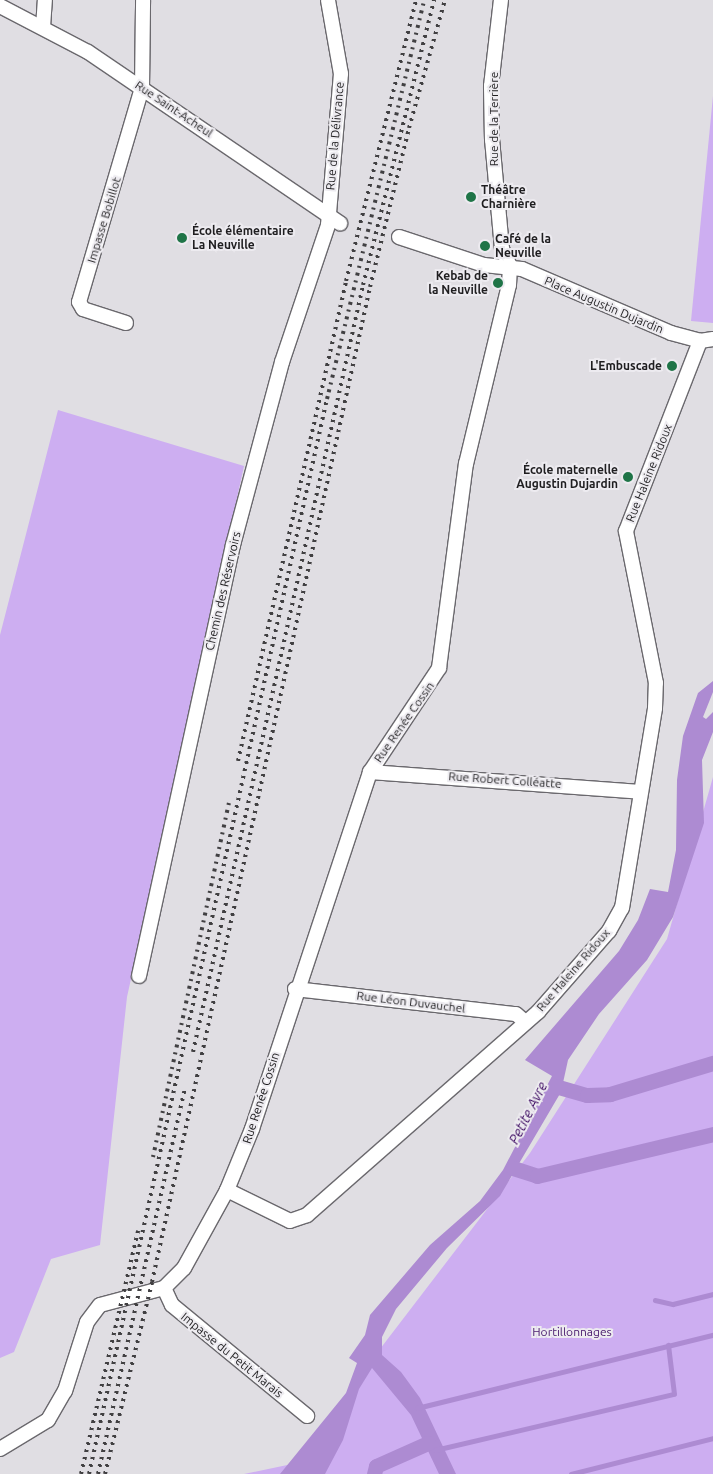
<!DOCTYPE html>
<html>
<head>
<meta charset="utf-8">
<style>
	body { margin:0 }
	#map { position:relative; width:713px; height:1474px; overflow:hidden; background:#e0dee3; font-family:Ubuntu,sans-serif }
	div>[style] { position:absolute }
	.green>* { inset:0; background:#cdaef1 }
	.water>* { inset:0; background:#ad8bd2 }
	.stream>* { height:4.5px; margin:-2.25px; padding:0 2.25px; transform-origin:2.25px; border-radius:2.25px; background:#ad8bd2 }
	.canal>* { height:15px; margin:-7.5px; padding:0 7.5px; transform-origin:7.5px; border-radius:7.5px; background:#ad8bd2 }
	.roads { filter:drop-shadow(1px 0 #6a686d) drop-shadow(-1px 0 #6a686d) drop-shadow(0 1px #6a686d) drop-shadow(0 -1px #6a686d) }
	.minor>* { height:14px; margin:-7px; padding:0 7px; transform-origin:7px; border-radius:7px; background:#fff }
	.rail>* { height:4px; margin-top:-2px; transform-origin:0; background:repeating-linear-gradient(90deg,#414042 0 2.5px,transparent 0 7.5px) }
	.dots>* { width:14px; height:14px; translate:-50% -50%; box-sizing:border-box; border:2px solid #edebf0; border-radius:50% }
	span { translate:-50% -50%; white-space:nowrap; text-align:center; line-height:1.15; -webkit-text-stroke:4px #edebf0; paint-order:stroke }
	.street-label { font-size:12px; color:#1f1e20 }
	.poi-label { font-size:12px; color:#1f1e20; font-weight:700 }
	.left { translate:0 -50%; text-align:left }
	.right { translate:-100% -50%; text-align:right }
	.park-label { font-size:12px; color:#47186c }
	.water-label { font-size:14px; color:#3f0e63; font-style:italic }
</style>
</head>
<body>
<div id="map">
	<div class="green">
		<i style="clip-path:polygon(713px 96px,713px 323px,691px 321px)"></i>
		<i style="clip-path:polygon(58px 410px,244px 466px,127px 997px,100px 1245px,51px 1259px,14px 1352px,0 1358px,0 635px)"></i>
		<i style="clip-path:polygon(713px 777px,713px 1474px,244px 1474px,292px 1464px,530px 1153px,667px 939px)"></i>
	</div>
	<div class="water">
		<i style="clip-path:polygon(713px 681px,713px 692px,703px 717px,706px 719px,713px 712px,713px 732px,702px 760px,704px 823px,673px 917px,647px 960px,599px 1014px,568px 1060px,561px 1092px,500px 1196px,447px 1248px,396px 1309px,382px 1337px,382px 1355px,401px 1372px,420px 1398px,456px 1474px,439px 1474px,411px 1415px,372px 1368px,359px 1389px,343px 1440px,325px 1474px,280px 1474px,346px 1393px,357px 1363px,349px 1358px,365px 1335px,370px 1315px,430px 1245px,480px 1201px,503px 1170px,552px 1076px,525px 1060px,619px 951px,638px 920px,650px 889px,668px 892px,676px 850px,677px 780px,683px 736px,698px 693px)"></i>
	</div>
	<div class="stream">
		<i style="left:655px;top:1300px;width:18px;rotate:13deg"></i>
		<i style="left:673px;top:1304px;width:41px;rotate:-14deg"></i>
		<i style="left:417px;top:1408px;width:305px;rotate:-13.9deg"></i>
		<i style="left:435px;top:1450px;width:245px;rotate:-13.2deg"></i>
		<i style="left:674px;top:1394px;width:49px;rotate:-97deg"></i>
		<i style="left:571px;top:1474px;width:146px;rotate:-14.2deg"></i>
	</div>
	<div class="canal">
		<i style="left:555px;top:1086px;width:33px;rotate:16deg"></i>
		<i style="left:587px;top:1095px;width:23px;rotate:-2deg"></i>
		<i style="left:610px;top:1094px;width:108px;rotate:-16.8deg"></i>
		<i style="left:513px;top:1168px;width:25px;rotate:18deg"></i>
		<i style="left:537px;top:1176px;width:181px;rotate:-13.4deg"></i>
		<i style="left:374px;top:1474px;width:8px;rotate:-76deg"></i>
		<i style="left:376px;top:1466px;width:57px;rotate:-23.9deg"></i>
	</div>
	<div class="roads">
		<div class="minor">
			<i style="left:0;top:6px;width:99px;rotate:27.6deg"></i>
			<i style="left:88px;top:52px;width:305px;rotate:34.2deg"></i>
			<i style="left:43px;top:27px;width:27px;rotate:-86deg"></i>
			<i style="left:399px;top:237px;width:89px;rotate:18.2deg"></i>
			<i style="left:484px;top:265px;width:38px;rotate:6deg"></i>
			<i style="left:522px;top:269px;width:162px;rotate:23.2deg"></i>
			<i style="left:671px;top:333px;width:30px;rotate:15deg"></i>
			<i style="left:700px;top:341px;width:13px;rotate:-9deg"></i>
			<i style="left:126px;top:323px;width:45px;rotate:-162deg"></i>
			<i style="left:83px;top:309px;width:8px;rotate:-120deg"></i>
			<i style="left:79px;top:302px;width:223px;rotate:-73.6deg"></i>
			<i style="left:142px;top:88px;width:88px;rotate:-89.3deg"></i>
			<i style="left:370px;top:772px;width:271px;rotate:4.2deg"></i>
			<i style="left:139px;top:976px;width:441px;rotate:-77.7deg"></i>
			<i style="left:233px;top:545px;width:189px;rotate:-75deg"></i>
			<i style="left:282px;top:362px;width:145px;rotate:-71.4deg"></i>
			<i style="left:328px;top:225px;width:152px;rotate:-85.1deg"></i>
			<i style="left:341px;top:74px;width:75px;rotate:-100deg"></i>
			<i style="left:295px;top:989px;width:222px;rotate:6.5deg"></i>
			<i style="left:516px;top:1014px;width:11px;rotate:41deg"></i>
			<i style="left:227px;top:1190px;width:70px;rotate:26.2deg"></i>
			<i style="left:290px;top:1221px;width:18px;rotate:-19deg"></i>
			<i style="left:307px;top:1215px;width:308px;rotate:-41.3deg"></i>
			<i style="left:538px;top:1012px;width:108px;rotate:-48.8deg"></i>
			<i style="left:609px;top:931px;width:26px;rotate:-61deg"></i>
			<i style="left:622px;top:908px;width:203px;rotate:-80.6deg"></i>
			<i style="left:655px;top:708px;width:25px;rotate:-88deg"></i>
			<i style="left:656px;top:683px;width:155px;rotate:-101.2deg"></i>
			<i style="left:626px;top:531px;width:204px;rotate:-68.7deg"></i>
			<i style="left:164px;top:1288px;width:19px;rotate:65deg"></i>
			<i style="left:172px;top:1305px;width:175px;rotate:39.4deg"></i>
			<i style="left:0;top:1449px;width:56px;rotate:-31.1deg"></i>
			<i style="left:48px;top:1420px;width:34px;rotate:-60deg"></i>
			<i style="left:65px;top:1391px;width:72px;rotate:-72.3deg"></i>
			<i style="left:87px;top:1322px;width:21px;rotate:-53deg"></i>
			<i style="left:100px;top:1305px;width:66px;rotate:-14.9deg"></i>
			<i style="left:164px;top:1288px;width:28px;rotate:-45deg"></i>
			<i style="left:184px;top:1268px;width:89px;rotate:-61.1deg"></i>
			<i style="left:227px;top:1190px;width:66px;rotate:-67.7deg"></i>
			<i style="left:252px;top:1129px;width:376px;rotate:-71.7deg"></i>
			<i style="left:370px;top:772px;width:125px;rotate:-56.4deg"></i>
			<i style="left:439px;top:668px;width:206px;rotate:-82.5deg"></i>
			<i style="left:466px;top:464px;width:184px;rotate:-76.5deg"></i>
			<i style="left:509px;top:285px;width:19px;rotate:-87deg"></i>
			<i style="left:510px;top:266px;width:19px;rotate:-115deg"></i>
			<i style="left:502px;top:249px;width:109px;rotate:-95.2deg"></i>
			<i style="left:492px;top:140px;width:54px;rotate:-91.1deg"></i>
			<i style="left:491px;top:86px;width:87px;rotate:-83.4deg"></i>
		</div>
	</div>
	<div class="rail">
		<i style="left:238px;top:761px;width:492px;rotate:-77.3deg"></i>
		<i style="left:346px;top:281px;width:290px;rotate:-76deg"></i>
		<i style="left:193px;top:1052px;width:786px;rotate:-77.5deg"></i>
		<i style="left:363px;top:285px;width:294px;rotate:-76deg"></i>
		<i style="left:153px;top:1157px;width:362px;rotate:-77.9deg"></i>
		<i style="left:81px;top:1474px;width:250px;rotate:-76.8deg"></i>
		<i style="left:89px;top:1474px;width:1101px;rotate:-77.52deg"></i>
		<i style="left:327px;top:399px;width:411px;rotate:-76.3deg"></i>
		<i style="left:98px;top:1474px;width:395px;rotate:-77.3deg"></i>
		<i style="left:105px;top:1474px;width:198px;rotate:-76.2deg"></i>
		<i style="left:152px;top:1282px;width:1019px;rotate:-77.64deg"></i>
		<i style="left:370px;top:287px;width:164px;rotate:-76.2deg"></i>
		<i style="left:409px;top:128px;width:133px;rotate:-74.3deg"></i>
	</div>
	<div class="dots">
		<i style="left:471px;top:197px;background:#1f7447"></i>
		<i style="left:182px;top:238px;background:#1f7447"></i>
		<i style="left:485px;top:246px;background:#1f7447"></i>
		<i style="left:498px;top:283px;background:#1f7447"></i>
		<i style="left:672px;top:366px;background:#1f7447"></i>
		<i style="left:628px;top:477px;background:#1f7447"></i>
	</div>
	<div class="street-label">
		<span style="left:174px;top:109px;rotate:34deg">Rue Saint-Acheul</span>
		<span style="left:494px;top:119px;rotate:-90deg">Rue de la Terrière</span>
		<span style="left:335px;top:136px;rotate:-85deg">Rue de la Délivrance</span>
		<span style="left:104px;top:220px;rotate:-73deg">Impasse Bobillot</span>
		<span style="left:604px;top:305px;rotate:23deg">Place Augustin Dujardin</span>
		<span style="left:649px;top:473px;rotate:-68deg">Rue Haleine Ridoux</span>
		<span style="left:223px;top:591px;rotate:-77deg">Chemin des Réservoirs</span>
		<span style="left:404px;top:722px;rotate:-55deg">Rue Renée Cossin</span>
		<span style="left:505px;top:780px;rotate:4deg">Rue Robert Colléatte</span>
		<span style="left:573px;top:970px;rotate:-49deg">Rue Haleine Ridoux</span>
		<span style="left:411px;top:1002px;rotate:7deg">Rue Léon Duvauchel</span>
		<span style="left:261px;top:1098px;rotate:-72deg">Rue Renée Cossin</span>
		<span style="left:232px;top:1355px;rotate:39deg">Impasse du Petit Marais</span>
	</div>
	<div class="poi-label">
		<span class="left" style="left:481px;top:197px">Théâtre<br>Charnière</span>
		<span class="left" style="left:192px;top:238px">École élémentaire<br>La Neuville</span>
		<span class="left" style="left:495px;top:246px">Café de la<br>Neuville</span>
		<span class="right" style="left:488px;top:283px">Kebab de<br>la Neuville</span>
		<span class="right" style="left:662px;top:366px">L'Embuscade</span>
		<span class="right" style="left:618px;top:477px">École maternelle<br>Augustin Dujardin</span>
	</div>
	<div class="park-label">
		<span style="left:572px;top:1332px">Hortillonnages</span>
	</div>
	<div class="water-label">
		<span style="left:528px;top:1113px;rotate:-63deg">Petite Avre</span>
	</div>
</div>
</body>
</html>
